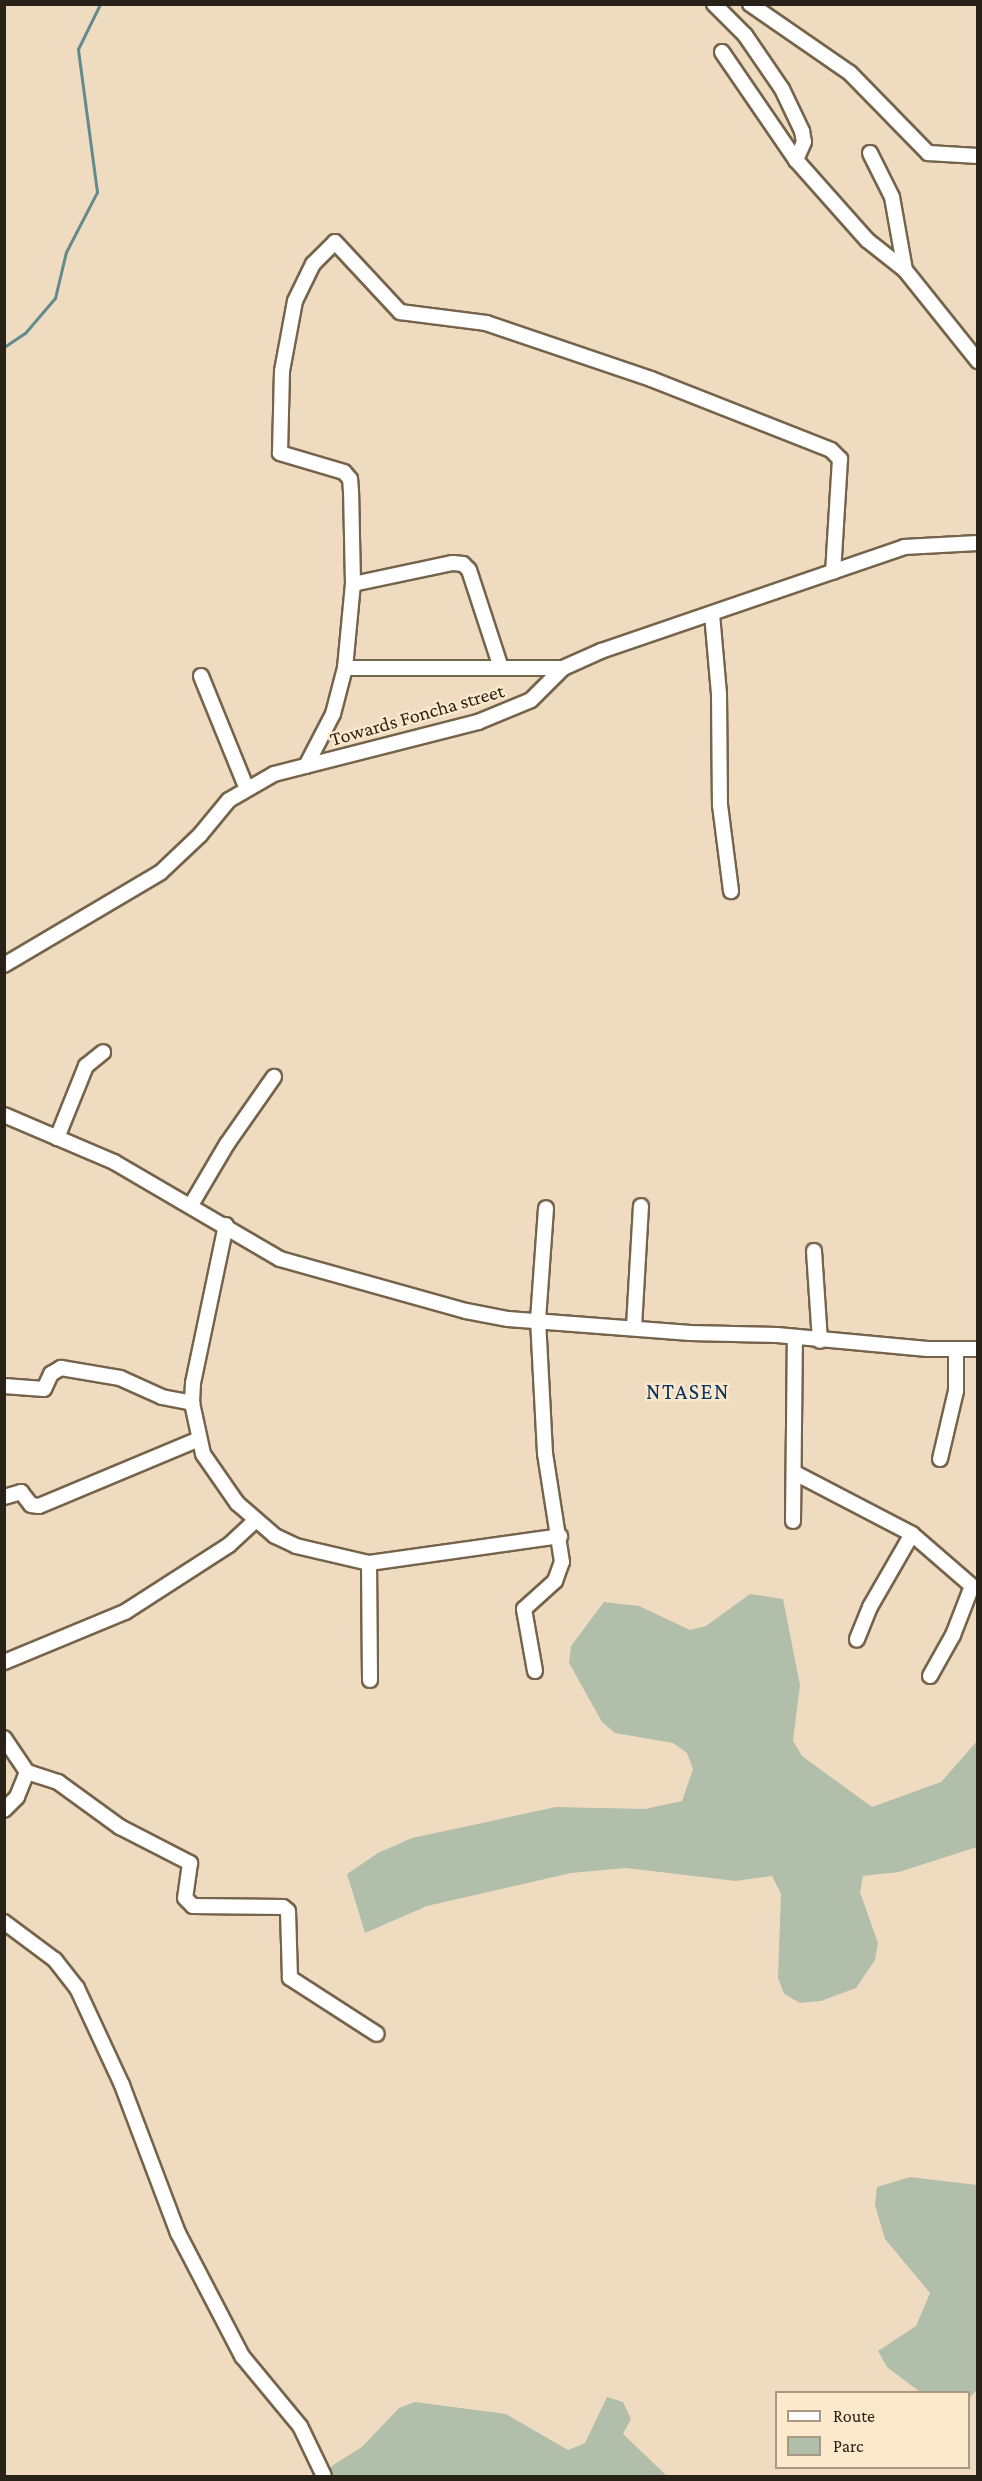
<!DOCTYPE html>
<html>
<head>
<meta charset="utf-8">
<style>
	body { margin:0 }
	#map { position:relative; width:982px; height:2481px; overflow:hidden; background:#efdcc0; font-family:"Crimson Pro",serif }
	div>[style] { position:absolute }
	.green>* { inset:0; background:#b1bfaa }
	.stream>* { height:3px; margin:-1.5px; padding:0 1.5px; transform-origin:1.5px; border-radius:1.5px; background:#618b8c }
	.roads { filter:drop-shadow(2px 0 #75644b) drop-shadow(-2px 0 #75644b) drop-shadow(0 2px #75644b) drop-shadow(0 -2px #75644b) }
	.minor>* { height:14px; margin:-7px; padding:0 7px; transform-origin:7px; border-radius:7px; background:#fff }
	span { translate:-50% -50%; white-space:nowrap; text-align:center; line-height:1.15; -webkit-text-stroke:4.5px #fce9cc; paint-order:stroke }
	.street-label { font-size:20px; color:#292218 }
	.quarter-label { font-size:22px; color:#0c3366; letter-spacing:1.5px }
	.frame { position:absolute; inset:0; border:6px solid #292218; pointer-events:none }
	.legend { position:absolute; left:775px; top:2391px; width:195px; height:78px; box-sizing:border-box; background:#fce9cc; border:2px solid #a89984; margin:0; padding:8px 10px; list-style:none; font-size:18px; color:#292218 }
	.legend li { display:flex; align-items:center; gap:12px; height:30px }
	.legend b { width:30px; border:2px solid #a89984 }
</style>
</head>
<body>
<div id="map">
	<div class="green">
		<i style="clip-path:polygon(750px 1594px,783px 1599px,800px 1685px,793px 1741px,802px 1756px,872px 1807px,941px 1782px,977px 1741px,977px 1847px,899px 1872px,863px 1876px,860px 1892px,878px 1943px,875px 1960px,856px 1988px,821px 2001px,800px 2003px,784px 1994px,778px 1978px,781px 1894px,772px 1876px,736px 1881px,626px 1868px,571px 1873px,427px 1906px,365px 1933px,347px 1874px,378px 1853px,412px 1838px,556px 1807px,645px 1809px,682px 1801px,693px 1769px,687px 1753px,673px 1743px,615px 1733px,602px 1722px,569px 1663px,571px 1646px,604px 1602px,639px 1606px,690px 1630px,706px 1626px)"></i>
		<i style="clip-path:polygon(910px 2177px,977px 2185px,978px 2389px,969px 2398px,968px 2392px,920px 2392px,887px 2367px,878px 2351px,916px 2326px,930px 2293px,885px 2239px,875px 2205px,877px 2187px)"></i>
		<i style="clip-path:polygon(607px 2397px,623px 2402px,631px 2419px,623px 2434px,667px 2476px,324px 2476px,333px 2465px,362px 2447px,399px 2408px,415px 2402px,506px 2414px,568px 2450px,585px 2443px)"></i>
	</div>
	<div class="stream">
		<i style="left:4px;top:347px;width:25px;rotate:-34deg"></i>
		<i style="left:25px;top:333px;width:46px;rotate:-49.4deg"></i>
		<i style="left:55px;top:298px;width:47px;rotate:-76.6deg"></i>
		<i style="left:66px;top:252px;width:68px;rotate:-62.7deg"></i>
		<i style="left:97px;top:192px;width:144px;rotate:-97.6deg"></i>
		<i style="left:78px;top:49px;width:50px;rotate:-63.9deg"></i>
	</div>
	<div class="roads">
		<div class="minor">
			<i style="left:714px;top:4px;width:44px;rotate:45deg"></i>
			<i style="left:745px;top:35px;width:65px;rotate:55.6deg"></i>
			<i style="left:782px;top:89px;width:47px;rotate:64.5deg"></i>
			<i style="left:802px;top:131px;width:11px;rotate:80deg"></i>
			<i style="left:804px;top:142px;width:20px;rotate:114deg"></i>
			<i style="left:750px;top:4px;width:121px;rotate:34.6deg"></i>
			<i style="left:850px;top:73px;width:112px;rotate:45.7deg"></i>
			<i style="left:928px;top:153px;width:50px;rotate:3.4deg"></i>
			<i style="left:722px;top:52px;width:131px;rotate:55.6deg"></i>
			<i style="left:796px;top:160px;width:107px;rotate:48.4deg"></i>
			<i style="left:867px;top:240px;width:48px;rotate:38.3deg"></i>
			<i style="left:905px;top:270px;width:117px;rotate:51.3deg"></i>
			<i style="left:870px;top:153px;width:49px;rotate:63.4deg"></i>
			<i style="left:892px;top:197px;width:74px;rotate:79.9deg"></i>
			<i style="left:353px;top:584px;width:102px;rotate:-11.9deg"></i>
			<i style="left:453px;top:563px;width:10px;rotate:6deg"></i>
			<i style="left:463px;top:564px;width:8px;rotate:45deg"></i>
			<i style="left:469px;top:570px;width:103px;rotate:71.9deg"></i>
			<i style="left:712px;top:614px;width:80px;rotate:85deg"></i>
			<i style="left:719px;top:694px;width:111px;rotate:89.5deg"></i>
			<i style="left:720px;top:805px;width:87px;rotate:82.7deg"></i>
			<i style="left:345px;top:668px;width:218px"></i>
			<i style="left:201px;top:676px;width:120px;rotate:67.9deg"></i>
			<i style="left:306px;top:766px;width:59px;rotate:-62.6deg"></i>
			<i style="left:333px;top:714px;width:48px;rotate:-75.4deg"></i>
			<i style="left:345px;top:668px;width:84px;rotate:-84.6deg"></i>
			<i style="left:353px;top:584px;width:92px;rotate:-91.2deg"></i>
			<i style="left:351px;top:492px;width:13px;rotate:-94deg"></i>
			<i style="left:350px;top:479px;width:9px;rotate:-131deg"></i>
			<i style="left:344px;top:472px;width:67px;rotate:-163.5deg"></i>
			<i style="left:280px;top:453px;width:82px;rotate:-88.6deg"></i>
			<i style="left:282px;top:371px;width:71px;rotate:-79.5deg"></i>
			<i style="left:295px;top:301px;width:41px;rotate:-64.1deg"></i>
			<i style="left:313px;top:264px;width:31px;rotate:-45deg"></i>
			<i style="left:335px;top:242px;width:96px;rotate:47.1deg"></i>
			<i style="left:400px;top:312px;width:87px;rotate:7.3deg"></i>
			<i style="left:486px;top:323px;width:174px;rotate:18.7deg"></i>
			<i style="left:651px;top:379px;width:193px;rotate:21.5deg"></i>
			<i style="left:831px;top:450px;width:13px;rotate:45deg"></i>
			<i style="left:840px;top:459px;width:113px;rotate:93.5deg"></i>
			<i style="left:4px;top:965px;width:182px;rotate:-30.6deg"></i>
			<i style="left:161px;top:872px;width:54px;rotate:-43.5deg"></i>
			<i style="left:200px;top:835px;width:45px;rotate:-50.4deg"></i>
			<i style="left:229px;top:800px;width:52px;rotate:-30deg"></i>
			<i style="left:274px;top:774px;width:211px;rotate:-14.3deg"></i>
			<i style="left:478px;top:722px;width:57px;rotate:-22.5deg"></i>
			<i style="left:531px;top:700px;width:45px;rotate:-45deg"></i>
			<i style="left:563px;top:668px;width:42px;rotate:-24.1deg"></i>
			<i style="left:601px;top:651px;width:320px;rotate:-18.9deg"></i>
			<i style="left:904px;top:547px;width:74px;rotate:-3.1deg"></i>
			<i style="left:4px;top:1115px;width:120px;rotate:23.1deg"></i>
			<i style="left:114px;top:1162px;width:192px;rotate:30.3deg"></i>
			<i style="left:280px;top:1259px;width:193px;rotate:15.6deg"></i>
			<i style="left:466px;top:1311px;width:43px;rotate:10.8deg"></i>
			<i style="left:508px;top:1319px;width:183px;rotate:4.4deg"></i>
			<i style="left:690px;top:1333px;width:87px;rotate:1.3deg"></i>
			<i style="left:777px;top:1335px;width:151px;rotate:5.3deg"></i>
			<i style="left:927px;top:1349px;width:51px"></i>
			<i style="left:57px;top:1138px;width:78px;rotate:-68.1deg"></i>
			<i style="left:86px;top:1066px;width:22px;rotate:-39deg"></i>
			<i style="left:191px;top:1205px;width:71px;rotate:-59.5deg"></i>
			<i style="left:227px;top:1144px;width:82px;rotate:-55deg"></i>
			<i style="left:226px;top:1225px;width:161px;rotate:101.8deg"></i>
			<i style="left:193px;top:1383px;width:20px;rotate:93deg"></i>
			<i style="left:192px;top:1403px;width:52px;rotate:77.8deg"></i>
			<i style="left:203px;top:1454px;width:60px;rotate:55.2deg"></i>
			<i style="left:237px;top:1503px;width:50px;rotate:41deg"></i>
			<i style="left:275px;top:1536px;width:23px;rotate:25deg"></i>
			<i style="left:296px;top:1546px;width:75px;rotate:13.1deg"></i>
			<i style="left:369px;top:1563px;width:117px;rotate:89.5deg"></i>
			<i style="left:814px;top:1251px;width:90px;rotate:86.2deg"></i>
			<i style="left:634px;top:1327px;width:121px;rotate:-86.7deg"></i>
			<i style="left:4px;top:1386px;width:40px;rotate:4.3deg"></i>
			<i style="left:44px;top:1389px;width:17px;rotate:-65deg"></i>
			<i style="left:51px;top:1374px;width:12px;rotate:-31deg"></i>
			<i style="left:61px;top:1368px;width:60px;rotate:9.6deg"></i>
			<i style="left:120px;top:1378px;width:46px;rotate:24.3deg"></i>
			<i style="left:162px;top:1397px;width:31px;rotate:11deg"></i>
			<i style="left:940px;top:1459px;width:70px;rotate:-76.8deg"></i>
			<i style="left:956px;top:1391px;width:42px;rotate:-90deg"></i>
			<i style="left:795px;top:1473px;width:132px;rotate:27.5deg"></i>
			<i style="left:912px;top:1534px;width:84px;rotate:119.9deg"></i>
			<i style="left:870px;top:1607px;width:35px;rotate:112deg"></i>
			<i style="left:4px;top:1497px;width:18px;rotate:-16deg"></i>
			<i style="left:21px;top:1492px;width:16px;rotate:52deg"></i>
			<i style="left:31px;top:1505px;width:8px;rotate:7deg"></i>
			<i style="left:39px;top:1506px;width:173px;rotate:-22.7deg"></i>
			<i style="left:793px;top:1521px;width:184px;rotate:-89.4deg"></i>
			<i style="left:912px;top:1534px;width:79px;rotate:40.9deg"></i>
			<i style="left:972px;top:1586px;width:53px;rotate:111.2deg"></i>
			<i style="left:953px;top:1635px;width:47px;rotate:119.3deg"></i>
			<i style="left:369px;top:1563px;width:193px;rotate:-8deg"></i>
			<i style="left:4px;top:1662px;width:131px;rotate:-22.5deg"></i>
			<i style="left:125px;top:1612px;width:124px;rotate:-32.8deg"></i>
			<i style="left:229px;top:1545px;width:37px;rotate:-43deg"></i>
			<i style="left:535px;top:1671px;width:63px;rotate:-100.1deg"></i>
			<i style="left:524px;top:1609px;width:42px;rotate:-42.1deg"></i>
			<i style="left:555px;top:1581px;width:20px;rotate:-70deg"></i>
			<i style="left:562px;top:1562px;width:110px;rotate:-98.9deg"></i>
			<i style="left:545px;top:1453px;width:133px;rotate:-93deg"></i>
			<i style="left:538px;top:1320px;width:112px;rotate:-85.9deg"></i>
			<i style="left:4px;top:1738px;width:41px;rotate:55.9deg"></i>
			<i style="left:27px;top:1772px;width:27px;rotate:112deg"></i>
			<i style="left:17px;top:1797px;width:18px;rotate:135deg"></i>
			<i style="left:27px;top:1772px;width:33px;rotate:18deg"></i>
			<i style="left:58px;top:1782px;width:77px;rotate:36deg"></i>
			<i style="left:120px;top:1827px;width:79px;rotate:27.2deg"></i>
			<i style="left:190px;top:1863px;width:35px;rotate:98deg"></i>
			<i style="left:185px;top:1898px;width:11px;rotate:45deg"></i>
			<i style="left:193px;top:1906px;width:90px;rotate:0.6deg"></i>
			<i style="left:283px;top:1907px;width:6px;rotate:39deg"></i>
			<i style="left:288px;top:1911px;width:67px;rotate:88.3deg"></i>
			<i style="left:290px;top:1978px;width:103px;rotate:32.8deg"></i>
			<i style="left:4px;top:1922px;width:64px;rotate:36.7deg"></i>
			<i style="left:55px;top:1960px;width:36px;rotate:52deg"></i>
			<i style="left:77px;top:1988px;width:107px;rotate:65.1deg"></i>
			<i style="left:122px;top:2085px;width:158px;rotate:69.3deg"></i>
			<i style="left:178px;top:2233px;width:139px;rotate:62.5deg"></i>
			<i style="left:242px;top:2356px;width:91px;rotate:50.4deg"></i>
			<i style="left:300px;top:2426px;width:55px;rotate:64.4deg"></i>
		</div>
	</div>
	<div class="street-label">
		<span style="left:417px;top:715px;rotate:-16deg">Towards Foncha street</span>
	</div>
	<div class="quarter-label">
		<span style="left:688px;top:1392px">NTASEN</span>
	</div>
	<div class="frame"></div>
	<ul class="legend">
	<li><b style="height:8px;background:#fff"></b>Route</li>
	<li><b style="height:16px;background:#b1bfaa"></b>Parc</li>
	</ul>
</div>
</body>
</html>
